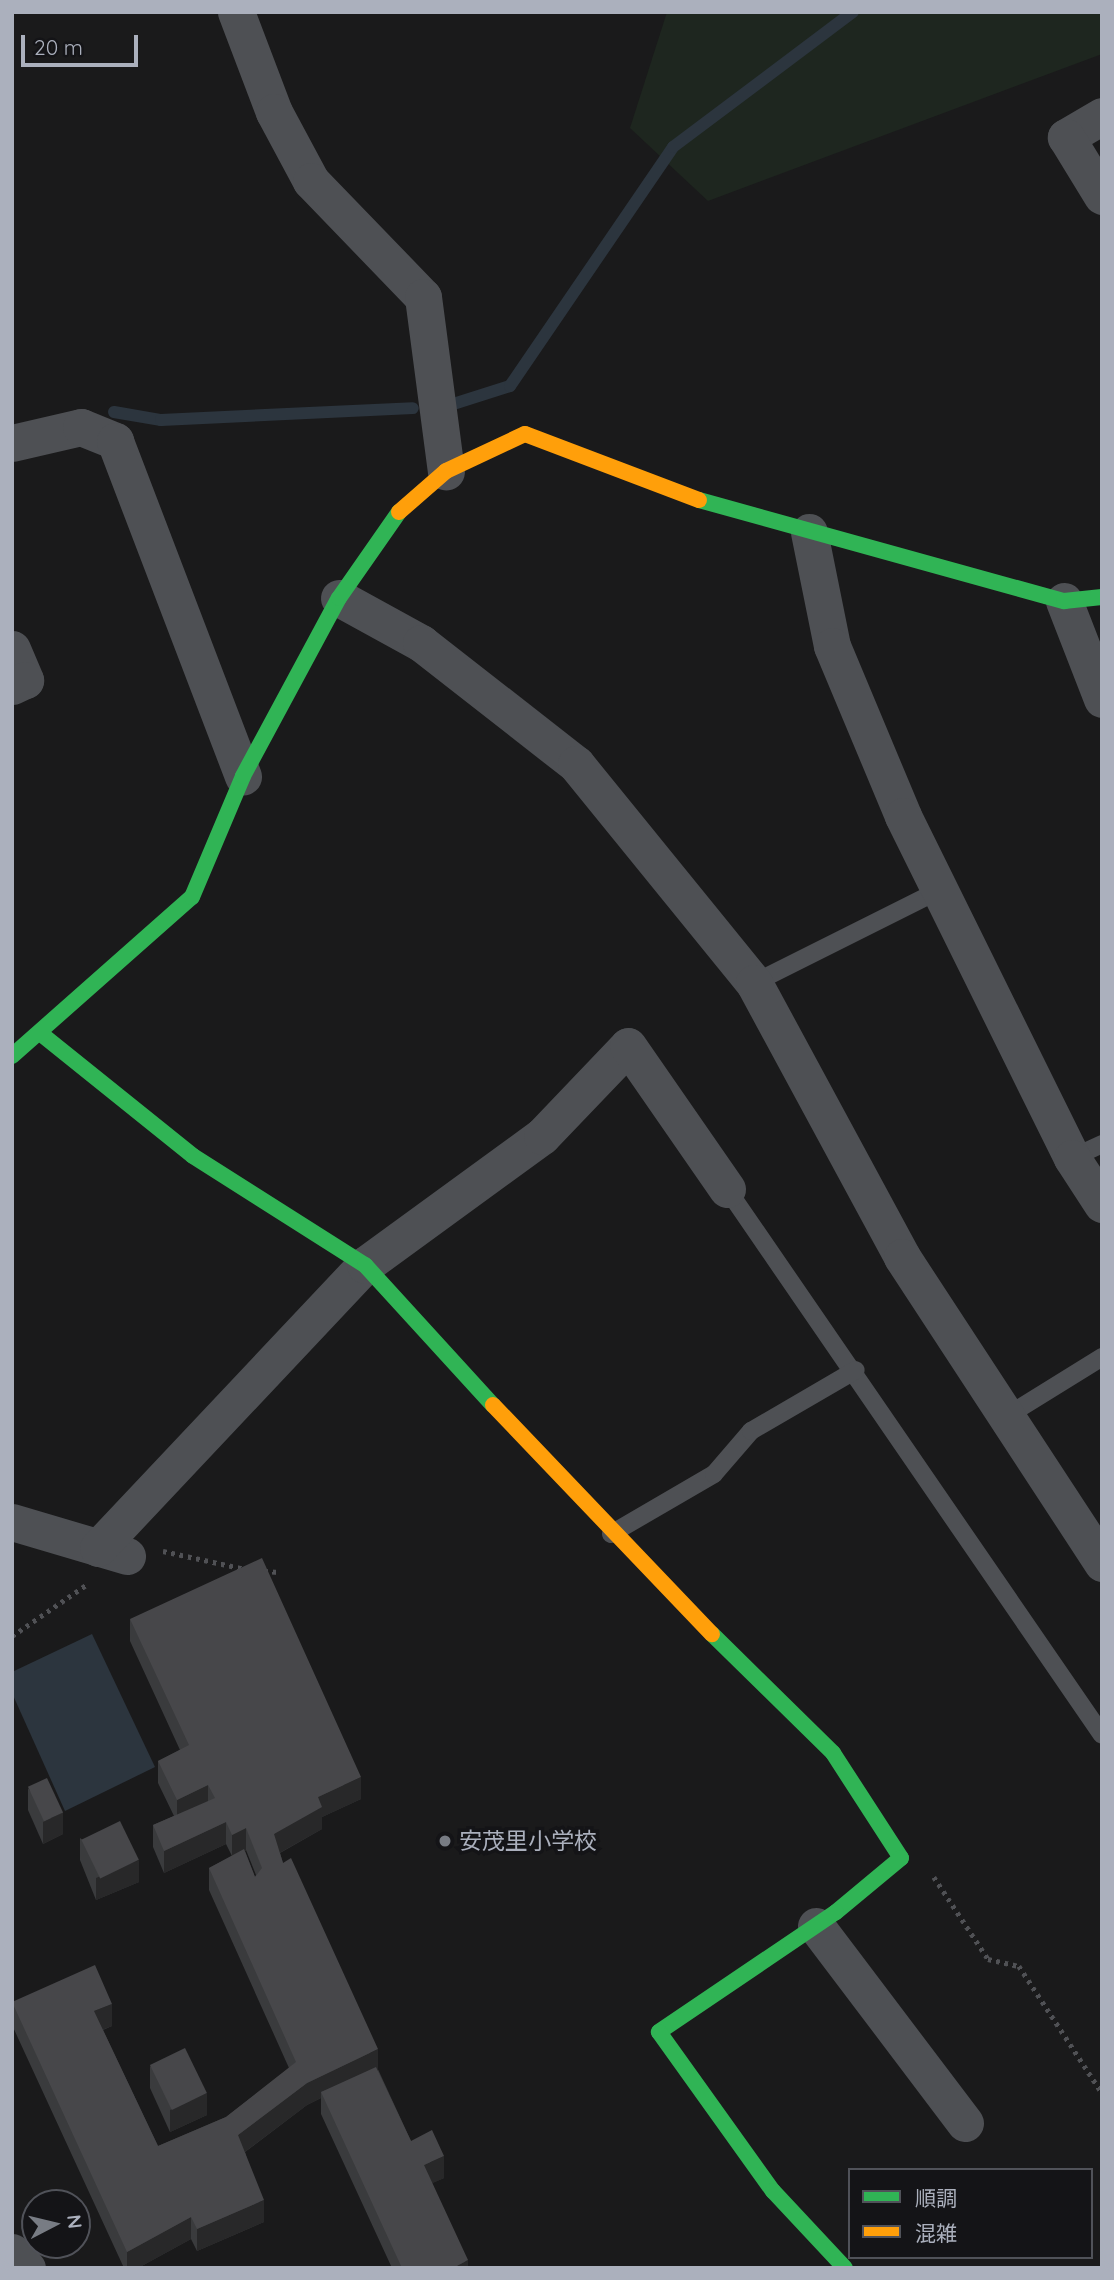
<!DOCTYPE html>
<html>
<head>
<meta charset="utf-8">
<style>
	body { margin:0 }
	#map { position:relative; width:1114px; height:2280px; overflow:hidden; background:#1a1a1b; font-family:Quicksand,"Noto Sans JP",sans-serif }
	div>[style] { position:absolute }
	.green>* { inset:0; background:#1e261f }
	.water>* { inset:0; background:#2c353e }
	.stream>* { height:12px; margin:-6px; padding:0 6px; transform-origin:6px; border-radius:6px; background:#2c353e }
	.path>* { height:4.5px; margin-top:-2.25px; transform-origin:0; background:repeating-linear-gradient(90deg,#505155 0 3.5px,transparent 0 8.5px) }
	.lane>* { height:18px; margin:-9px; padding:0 9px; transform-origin:9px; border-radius:9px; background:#4e5054 }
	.street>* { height:37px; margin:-18.5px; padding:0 18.5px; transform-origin:18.5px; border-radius:18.5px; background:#4e5054 }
	.fast>* { height:16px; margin:-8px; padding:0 8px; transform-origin:8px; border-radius:8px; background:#30b455 }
	.slow>* { height:16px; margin:-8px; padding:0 8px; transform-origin:8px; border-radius:8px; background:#ff9f0a }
	.wall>* { inset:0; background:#3a3b3d }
	.shaded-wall>* { inset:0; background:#282829 }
	.building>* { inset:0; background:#47474a; transform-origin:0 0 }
	.dots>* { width:19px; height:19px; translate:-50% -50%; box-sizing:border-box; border:4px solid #141417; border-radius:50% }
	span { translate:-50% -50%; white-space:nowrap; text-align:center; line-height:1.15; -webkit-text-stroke:7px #141417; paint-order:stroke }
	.poi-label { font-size:23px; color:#abb0bd }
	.left { translate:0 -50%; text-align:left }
	.frame { position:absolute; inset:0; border:14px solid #abb0bd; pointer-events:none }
	.legend { position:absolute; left:848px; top:2168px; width:245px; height:91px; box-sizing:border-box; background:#141417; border:2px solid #505259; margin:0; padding:9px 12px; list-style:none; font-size:21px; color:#abb0bd }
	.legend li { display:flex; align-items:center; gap:14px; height:35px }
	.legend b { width:35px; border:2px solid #505259 }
	.north { position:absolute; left:21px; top:2189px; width:70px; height:70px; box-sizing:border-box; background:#141417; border:2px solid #505259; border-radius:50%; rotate:83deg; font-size:19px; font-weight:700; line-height:28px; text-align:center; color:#abb0bd }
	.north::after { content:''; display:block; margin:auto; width:24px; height:32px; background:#787c84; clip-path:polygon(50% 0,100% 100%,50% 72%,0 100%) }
	.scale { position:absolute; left:21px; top:35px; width:117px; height:32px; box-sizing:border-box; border:4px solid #abb0bd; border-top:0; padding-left:9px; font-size:21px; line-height:24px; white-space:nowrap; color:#abb0bd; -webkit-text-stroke:5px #141417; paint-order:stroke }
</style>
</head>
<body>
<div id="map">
	<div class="green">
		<i style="clip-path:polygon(667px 12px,1102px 12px,1102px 54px,708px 201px,630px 128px)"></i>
	</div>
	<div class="water">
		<i style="clip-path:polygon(92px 1634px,155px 1767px,65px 1811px,12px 1693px,12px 1672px)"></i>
	</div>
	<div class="stream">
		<i style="left:447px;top:406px;width:66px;rotate:-17.6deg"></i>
		<i style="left:510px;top:386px;width:289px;rotate:-55.7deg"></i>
		<i style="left:673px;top:147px;width:225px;rotate:-36.9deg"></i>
		<i style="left:114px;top:412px;width:48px;rotate:9.7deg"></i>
		<i style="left:161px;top:420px;width:252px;rotate:-2.7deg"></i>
	</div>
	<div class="path">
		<i style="left:163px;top:1551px;width:84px;rotate:12.4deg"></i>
		<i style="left:264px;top:1571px;width:15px;rotate:4deg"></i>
		<i style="left:12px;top:1636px;width:90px;rotate:-34.6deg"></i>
		<i style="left:934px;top:1877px;width:98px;rotate:56.6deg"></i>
		<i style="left:988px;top:1959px;width:32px;rotate:13deg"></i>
		<i style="left:1019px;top:1966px;width:152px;rotate:56.8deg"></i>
	</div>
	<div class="lane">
		<i style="left:754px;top:983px;width:206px;rotate:-26.6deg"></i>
		<i style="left:1072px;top:1158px;width:33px;rotate:-25deg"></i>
		<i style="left:727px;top:1189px;width:662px;rotate:55.52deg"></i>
		<i style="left:1007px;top:1416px;width:112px;rotate:-31.8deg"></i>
		<i style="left:611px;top:1534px;width:119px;rotate:-30.2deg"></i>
		<i style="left:714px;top:1474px;width:57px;rotate:-49.3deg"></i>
		<i style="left:751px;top:1431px;width:121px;rotate:-30.2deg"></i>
	</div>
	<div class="street">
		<i style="left:236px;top:12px;width:107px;rotate:69.2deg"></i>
		<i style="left:274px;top:112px;width:78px;rotate:61.8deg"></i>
		<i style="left:311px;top:181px;width:161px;rotate:46deg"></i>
		<i style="left:423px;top:297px;width:176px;rotate:82.5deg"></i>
		<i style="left:1102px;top:116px;width:42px;rotate:149.7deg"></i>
		<i style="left:1066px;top:137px;width:69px;rotate:58.6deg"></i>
		<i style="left:12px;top:443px;width:71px;rotate:-13.1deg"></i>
		<i style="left:81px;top:427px;width:37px;rotate:22deg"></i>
		<i style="left:115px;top:441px;width:359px;rotate:69.1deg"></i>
		<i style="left:809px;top:532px;width:116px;rotate:78.6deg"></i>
		<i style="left:832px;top:646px;width:184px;rotate:67.3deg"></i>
		<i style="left:903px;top:816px;width:381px;rotate:63.7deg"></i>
		<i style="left:1072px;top:1158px;width:55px;rotate:56.9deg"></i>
		<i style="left:339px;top:598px;width:94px;rotate:28.8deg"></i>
		<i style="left:421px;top:643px;width:197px;rotate:38deg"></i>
		<i style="left:576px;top:764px;width:282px;rotate:50.9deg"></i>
		<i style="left:754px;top:983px;width:311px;rotate:61.6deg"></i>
		<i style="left:902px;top:1257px;width:366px;rotate:56.8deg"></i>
		<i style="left:1064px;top:601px;width:105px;rotate:68.8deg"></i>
		<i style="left:12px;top:649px;width:34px;rotate:67deg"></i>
		<i style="left:25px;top:680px;width:14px;rotate:155deg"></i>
		<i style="left:12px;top:1522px;width:120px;rotate:16.5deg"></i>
		<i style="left:98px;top:1548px;width:389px;rotate:-46.7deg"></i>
		<i style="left:365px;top:1265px;width:219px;rotate:-36.1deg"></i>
		<i style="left:542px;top:1136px;width:124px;rotate:-46.3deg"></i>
		<i style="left:628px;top:1046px;width:174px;rotate:55.3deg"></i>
		<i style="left:816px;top:1926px;width:247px;rotate:52.9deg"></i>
		<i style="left:12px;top:2252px;width:22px;rotate:47deg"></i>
	</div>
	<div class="fast">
		<i style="left:699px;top:500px;width:379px;rotate:15.5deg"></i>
		<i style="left:1064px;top:601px;width:38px;rotate:-6deg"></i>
		<i style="left:40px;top:1033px;width:196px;rotate:38.8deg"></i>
		<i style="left:193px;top:1156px;width:204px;rotate:32.4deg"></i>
		<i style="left:365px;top:1265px;width:190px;rotate:47.6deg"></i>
		<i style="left:12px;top:1056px;width:240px;rotate:-41.5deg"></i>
		<i style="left:192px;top:897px;width:131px;rotate:-67.1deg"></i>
		<i style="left:243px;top:776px;width:202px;rotate:-61.7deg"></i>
		<i style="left:339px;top:598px;width:105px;rotate:-55.1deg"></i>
		<i style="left:712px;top:1634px;width:170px;rotate:44.5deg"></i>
		<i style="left:833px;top:1753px;width:125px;rotate:57.1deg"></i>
		<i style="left:901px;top:1858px;width:85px;rotate:140.3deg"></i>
		<i style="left:836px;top:1912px;width:214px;rotate:145.9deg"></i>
		<i style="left:659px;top:2032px;width:196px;rotate:54.4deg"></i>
		<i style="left:773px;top:2191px;width:105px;rotate:46.9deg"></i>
	</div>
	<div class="slow">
		<i style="left:399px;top:512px;width:62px;rotate:-41.1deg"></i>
		<i style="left:446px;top:471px;width:87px;rotate:-25.1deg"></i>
		<i style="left:525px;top:434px;width:186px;rotate:20.8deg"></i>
		<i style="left:493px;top:1405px;width:317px;rotate:46.3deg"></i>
	</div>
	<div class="wall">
		<i style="clip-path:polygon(evenodd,130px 1619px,361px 1799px,322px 1817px,322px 1829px,280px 1853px,283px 1863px,411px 2141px,444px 2178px,432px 2183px,468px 2268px,392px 2268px,321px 2114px,321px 2098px,307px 2105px,245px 2152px,264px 2222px,197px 2251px,191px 2239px,138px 2268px,124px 2268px,12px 2025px,12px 2002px,112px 2026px,103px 2030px,158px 2146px,226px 2117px,289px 2068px,209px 1890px,209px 1868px,232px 1856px,226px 1844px,164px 1873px,153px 1847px,153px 1825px,174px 1816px,158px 1783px,158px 1761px,180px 1750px,130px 1641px,130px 1619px,246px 1850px,256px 1875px,255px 1877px,245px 1851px,246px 1850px)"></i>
		<i style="clip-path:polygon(28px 1788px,63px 1834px,43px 1844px,28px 1810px)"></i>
		<i style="clip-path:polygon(80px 1838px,139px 1882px,96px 1900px,80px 1860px)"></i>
		<i style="clip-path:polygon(150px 2066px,207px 2115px,170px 2132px,150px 2088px)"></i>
	</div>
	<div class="shaded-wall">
		<i style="clip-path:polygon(361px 1777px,361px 1799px,322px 1817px,322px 1829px,274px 1856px,274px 1834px,318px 1797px)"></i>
		<i style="clip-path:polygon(208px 1785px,208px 1807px,177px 1823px,177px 1800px)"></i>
		<i style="clip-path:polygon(63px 1812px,63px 1834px,43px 1844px,43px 1822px)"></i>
		<i style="clip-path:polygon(226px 1822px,226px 1844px,164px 1873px,164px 1851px)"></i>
		<i style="clip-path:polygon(246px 1828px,246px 1850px,232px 1857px,232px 1835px)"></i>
		<i style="clip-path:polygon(139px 1860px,139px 1882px,96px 1900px,96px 1878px)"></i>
		<i style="clip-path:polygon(112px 2004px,112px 2026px,94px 2033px,94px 2011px)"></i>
		<i style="clip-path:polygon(378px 2049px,378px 2071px,321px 2092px,321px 2098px,307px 2105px,238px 2157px,238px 2135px,307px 2083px)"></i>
		<i style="clip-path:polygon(207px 2093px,207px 2115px,170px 2132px,170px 2110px)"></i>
		<i style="clip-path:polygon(444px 2156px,444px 2178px,424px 2187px,424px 2165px)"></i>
		<i style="clip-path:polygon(264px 2200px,264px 2222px,197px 2251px,197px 2229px)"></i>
		<i style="clip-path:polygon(191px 2217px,191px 2239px,138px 2268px,127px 2268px,127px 2252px)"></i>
		<i style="clip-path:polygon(468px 2260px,468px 2268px,453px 2268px)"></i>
	</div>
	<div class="building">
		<i style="clip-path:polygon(262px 1558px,361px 1777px,318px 1797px,322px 1807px,274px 1834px,283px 1863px,291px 1858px,378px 2049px,307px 2083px,238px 2135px,264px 2200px,197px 2229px,191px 2217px,127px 2252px,12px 2002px,95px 1965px,112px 2004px,94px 2011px,158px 2146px,226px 2117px,296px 2062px,209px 1868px,244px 1849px,255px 1877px,262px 1868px,246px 1828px,232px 1835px,226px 1822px,164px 1851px,153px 1825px,215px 1798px,208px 1785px,177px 1800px,158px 1761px,189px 1745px,130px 1619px)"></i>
		<i style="left:47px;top:1778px;width:38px;height:21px;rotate:65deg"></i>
		<i style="left:120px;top:1821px;width:43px;height:43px;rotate:64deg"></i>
		<i style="left:185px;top:2048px;width:50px;height:39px;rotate:64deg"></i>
		<i style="clip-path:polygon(376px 2067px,411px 2141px,432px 2130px,444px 2156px,424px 2165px,468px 2260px,453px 2268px,402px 2268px,321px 2092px)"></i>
	</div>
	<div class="dots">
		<i style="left:445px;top:1841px;background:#787c84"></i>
	</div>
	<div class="poi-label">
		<span class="left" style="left:459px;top:1841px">安茂里小学校</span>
	</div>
	<div class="frame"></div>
	<ul class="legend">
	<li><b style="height:9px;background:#30b455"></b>順調</li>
	<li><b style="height:9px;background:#ff9f0a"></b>混雑</li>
	</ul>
	<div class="north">N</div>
	<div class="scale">20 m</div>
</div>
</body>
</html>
